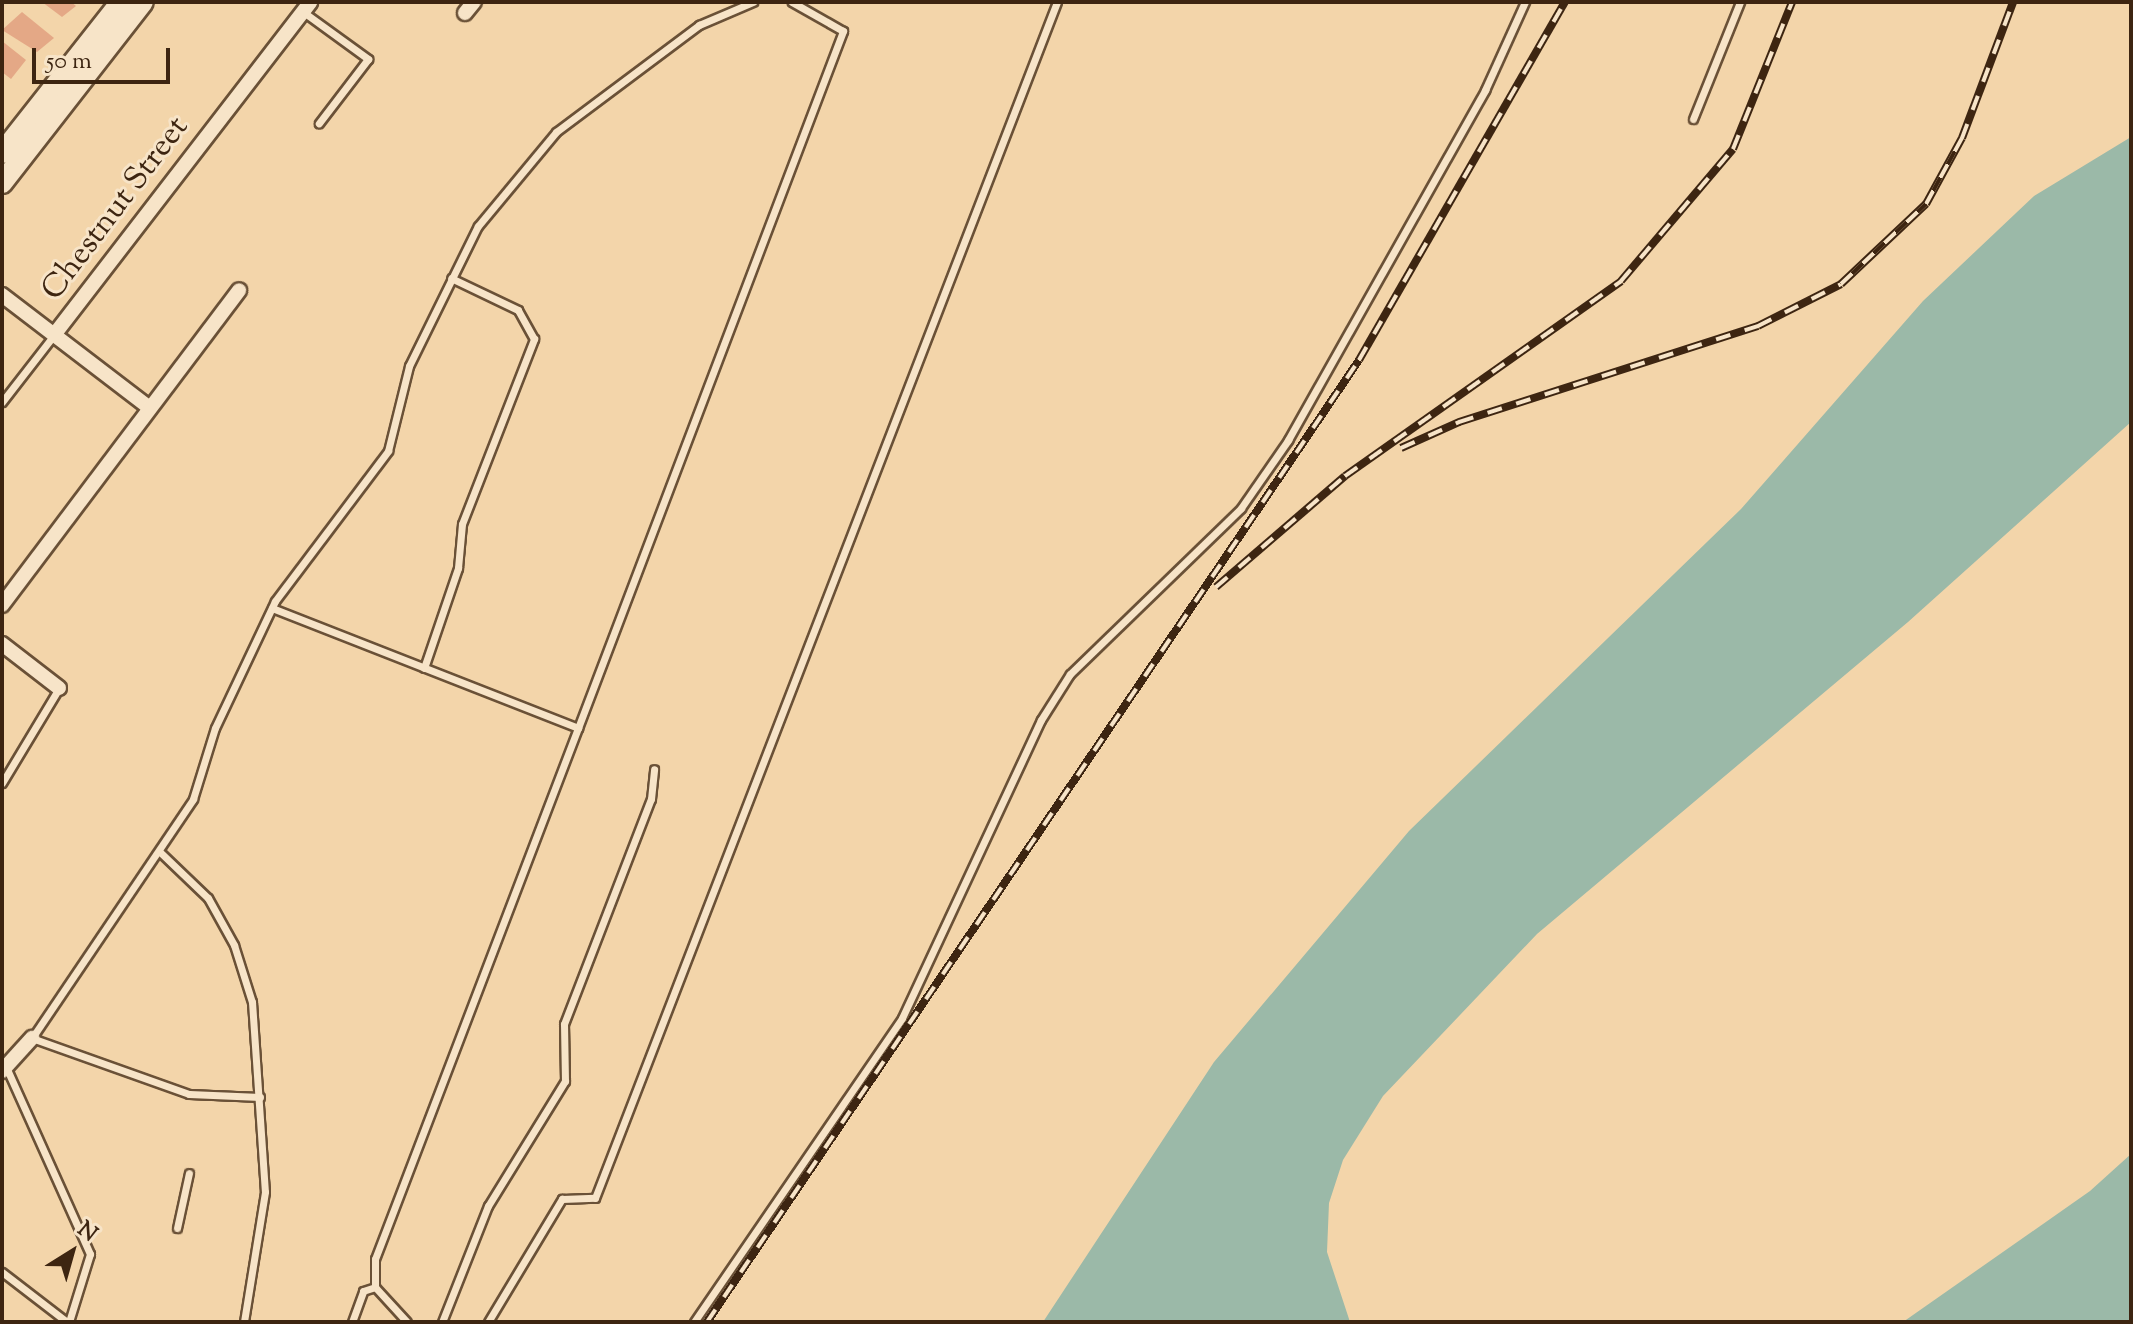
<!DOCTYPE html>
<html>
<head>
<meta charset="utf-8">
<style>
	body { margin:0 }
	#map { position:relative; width:2133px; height:1324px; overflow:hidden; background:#f3d5aa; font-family:"Sorts Mill Goudy",serif }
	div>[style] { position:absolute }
	.water>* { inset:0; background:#9bb9a8 }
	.building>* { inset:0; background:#e4a886 }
	.roads { filter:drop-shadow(2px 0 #6a5137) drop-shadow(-2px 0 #6a5137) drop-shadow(0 2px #6a5137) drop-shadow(0 -2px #6a5137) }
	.service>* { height:7px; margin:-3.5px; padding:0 3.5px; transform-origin:3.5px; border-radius:3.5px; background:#f7e4c8 }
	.minor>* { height:14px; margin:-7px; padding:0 7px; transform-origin:7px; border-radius:7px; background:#f7e4c8 }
	.secondary>* { height:20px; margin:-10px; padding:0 10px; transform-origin:10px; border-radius:10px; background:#f7e4c8 }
	.rail>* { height:8px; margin-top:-4px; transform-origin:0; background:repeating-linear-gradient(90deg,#f7e4c8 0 15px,#3d2511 0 30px); box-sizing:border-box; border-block:2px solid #3d2511 }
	span { translate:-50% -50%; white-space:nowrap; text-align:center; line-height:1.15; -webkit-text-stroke:6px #f7e4c8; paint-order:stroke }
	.street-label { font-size:32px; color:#3d2511 }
	.frame { position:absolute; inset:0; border:4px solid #3d2511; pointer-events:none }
	.north { position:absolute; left:32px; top:1212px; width:80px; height:80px; -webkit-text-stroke:6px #f7e4c8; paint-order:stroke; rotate:37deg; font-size:22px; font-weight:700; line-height:32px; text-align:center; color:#3d2511 }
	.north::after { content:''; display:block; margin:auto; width:28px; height:36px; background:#3d2511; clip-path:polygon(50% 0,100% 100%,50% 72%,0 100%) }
	.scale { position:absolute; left:32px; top:48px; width:138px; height:36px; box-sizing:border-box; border:4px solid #3d2511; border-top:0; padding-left:10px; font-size:24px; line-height:28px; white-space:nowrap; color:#3d2511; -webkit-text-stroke:6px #f7e4c8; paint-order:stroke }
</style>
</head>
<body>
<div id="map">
	<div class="water">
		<i style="clip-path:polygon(2131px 137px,2131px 422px,1908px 622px,1537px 934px,1383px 1096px,1343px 1160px,1329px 1203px,1327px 1252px,1350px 1322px,1043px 1322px,1214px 1062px,1409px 831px,1741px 509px,1923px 301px,2034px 196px)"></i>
		<i style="clip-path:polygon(2131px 1154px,2131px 1322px,1903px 1322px,2090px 1191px)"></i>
	</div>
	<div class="building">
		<i style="clip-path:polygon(42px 2px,71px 2px,76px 6px,62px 17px)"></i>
		<i style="clip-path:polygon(22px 12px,54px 38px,37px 52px,2px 30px)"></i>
		<i style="clip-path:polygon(2px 41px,26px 60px,11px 79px,2px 72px)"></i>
	</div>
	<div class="roads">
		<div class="service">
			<i style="left:302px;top:11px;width:82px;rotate:36deg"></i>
			<i style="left:368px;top:59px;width:81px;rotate:127.4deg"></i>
			<i style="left:1693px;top:119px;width:126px;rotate:-68.1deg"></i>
			<i style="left:2px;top:402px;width:85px;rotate:-52.2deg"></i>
			<i style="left:272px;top:608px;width:329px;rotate:21.4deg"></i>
			<i style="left:578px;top:728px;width:568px;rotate:110.92deg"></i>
			<i style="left:375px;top:1259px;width:28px;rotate:90deg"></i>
			<i style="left:375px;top:1287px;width:47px;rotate:47.6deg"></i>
			<i style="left:424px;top:668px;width:106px;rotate:-71.2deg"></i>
			<i style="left:458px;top:568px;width:44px;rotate:-84.8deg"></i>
			<i style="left:462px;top:524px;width:199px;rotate:-68.7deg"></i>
			<i style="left:534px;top:339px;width:33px;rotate:-119deg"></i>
			<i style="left:518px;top:310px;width:74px;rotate:-154.5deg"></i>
			<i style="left:578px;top:728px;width:746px;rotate:-69.18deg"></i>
			<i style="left:843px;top:31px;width:59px;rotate:-150.4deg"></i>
			<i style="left:2px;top:783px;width:111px;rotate:-59deg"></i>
			<i style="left:161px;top:853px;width:65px;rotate:43.8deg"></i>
			<i style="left:208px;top:898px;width:54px;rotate:61deg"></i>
			<i style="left:234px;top:945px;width:60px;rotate:72.5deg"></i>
			<i style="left:252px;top:1002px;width:190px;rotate:86.1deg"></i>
			<i style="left:265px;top:1192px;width:132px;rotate:99.2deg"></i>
			<i style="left:6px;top:1067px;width:205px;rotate:65.8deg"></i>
			<i style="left:90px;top:1254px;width:71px;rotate:107.2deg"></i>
			<i style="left:260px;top:1097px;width:71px;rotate:-177.6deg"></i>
			<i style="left:189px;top:1094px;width:167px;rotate:-160.4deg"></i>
			<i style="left:32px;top:1038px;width:288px;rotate:-56deg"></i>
			<i style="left:193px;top:799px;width:74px;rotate:-72.8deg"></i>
			<i style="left:215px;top:728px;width:140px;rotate:-64.7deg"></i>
			<i style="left:275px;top:601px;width:188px;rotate:-53deg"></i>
			<i style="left:388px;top:451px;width:88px;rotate:-76.1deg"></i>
			<i style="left:409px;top:366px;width:156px;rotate:-63.8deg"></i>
			<i style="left:478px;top:226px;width:122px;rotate:-50.3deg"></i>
			<i style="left:556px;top:132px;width:179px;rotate:-36.8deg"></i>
			<i style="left:699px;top:25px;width:59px;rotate:-23.1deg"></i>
			<i style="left:177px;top:1228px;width:56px;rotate:-77.7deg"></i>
			<i style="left:2px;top:1272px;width:82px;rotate:37.6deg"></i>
			<i style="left:352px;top:1322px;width:33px;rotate:-70deg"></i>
			<i style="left:363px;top:1291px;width:13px;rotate:-18deg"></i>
			<i style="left:442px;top:1322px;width:125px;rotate:-68.4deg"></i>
			<i style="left:488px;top:1206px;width:147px;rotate:-58.4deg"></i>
			<i style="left:565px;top:1081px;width:57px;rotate:-91deg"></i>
			<i style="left:564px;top:1024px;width:241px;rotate:-68.9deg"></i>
			<i style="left:651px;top:799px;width:30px;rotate:-84deg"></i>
			<i style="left:488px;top:1322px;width:144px;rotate:-59deg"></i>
			<i style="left:562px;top:1199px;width:33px;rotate:-2deg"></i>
			<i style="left:595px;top:1198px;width:1282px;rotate:-68.88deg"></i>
			<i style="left:694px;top:1322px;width:368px;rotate:-55.6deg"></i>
			<i style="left:902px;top:1018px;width:329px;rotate:-65deg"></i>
			<i style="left:1041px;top:720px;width:54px;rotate:-57.8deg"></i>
			<i style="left:1070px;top:674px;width:238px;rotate:-44.1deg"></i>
			<i style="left:1241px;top:508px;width:83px;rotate:-55.3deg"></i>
			<i style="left:1288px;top:440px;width:402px;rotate:-60.6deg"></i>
			<i style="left:1485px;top:90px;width:97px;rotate:-65.6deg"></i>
		</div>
		<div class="minor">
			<i style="left:465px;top:13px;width:14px;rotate:-51deg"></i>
			<i style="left:2px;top:295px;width:186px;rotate:37.4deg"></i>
			<i style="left:54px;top:335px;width:420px;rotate:-52.4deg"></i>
			<i style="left:2px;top:605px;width:394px;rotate:-53deg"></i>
			<i style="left:2px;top:644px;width:72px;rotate:37.7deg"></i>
			<i style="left:2px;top:1071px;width:45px;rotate:-47.7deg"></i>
		</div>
		<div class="secondary">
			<i style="left:2px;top:153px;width:192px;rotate:-51.8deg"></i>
			<i style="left:2px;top:183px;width:229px;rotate:-52.1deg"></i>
		</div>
	</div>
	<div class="rail">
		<i style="left:1401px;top:448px;width:64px;rotate:-24.1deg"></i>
		<i style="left:1459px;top:422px;width:314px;rotate:-17.8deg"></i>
		<i style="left:1758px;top:326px;width:93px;rotate:-26.8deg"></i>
		<i style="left:1841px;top:284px;width:117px;rotate:-43.3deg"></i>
		<i style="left:1926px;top:204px;width:75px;rotate:-61.4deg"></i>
		<i style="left:1962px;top:138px;width:145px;rotate:-69.4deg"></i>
		<i style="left:1216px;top:587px;width:170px;rotate:-40.7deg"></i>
		<i style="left:1345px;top:476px;width:338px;rotate:-35.2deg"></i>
		<i style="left:1621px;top:281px;width:173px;rotate:-49.7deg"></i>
		<i style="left:1733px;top:149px;width:158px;rotate:-68.1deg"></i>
		<i style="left:707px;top:1322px;width:1162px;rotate:-55.87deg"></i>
		<i style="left:1359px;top:360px;width:413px;rotate:-60.1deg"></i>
	</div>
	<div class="street-label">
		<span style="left:116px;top:209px;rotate:-53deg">Chestnut Street</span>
	</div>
	<div class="frame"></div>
	<div class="north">N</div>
	<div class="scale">50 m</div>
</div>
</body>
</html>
